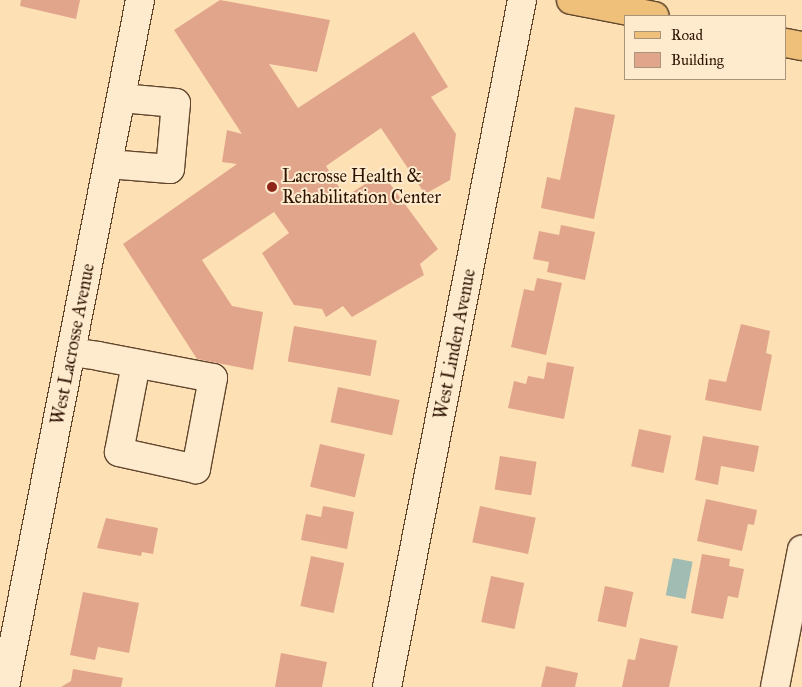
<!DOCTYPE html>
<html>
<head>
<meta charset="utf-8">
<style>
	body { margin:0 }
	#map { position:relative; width:802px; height:687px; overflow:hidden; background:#fde0b4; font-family:"IM FELL Great Primer",serif }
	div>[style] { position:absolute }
	.water>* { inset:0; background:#a0bcb3; transform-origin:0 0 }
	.building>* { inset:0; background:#e1a58c; transform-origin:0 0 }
	.roads { filter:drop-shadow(1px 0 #61462d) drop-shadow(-1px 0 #61462d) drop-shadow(0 1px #61462d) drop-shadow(0 -1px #61462d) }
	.minor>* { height:28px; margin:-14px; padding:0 14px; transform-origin:14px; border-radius:14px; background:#feebce }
	.major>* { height:28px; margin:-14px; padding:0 14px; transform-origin:14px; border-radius:14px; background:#eec07a }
	.dots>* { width:14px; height:14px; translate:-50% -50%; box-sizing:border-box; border:2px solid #feebce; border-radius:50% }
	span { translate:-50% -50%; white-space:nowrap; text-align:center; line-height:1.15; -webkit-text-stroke:4px #feebce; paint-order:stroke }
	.poi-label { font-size:18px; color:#2d1200 }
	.left { translate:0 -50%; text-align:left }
	.street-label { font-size:18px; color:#2d1200 }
	.legend { position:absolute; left:624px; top:15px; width:162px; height:65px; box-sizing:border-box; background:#feebce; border:1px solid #aa947c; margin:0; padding:6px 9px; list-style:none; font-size:15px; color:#2d1200 }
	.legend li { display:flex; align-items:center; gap:10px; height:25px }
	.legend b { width:25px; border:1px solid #aa947c }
</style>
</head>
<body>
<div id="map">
	<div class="water">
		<i style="left:673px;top:558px;width:20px;height:38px;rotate:11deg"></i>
	</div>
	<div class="building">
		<i style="clip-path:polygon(21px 0,80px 0,76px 19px,20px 6px)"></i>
		<i style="clip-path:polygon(220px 0,330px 20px,317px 72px,269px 64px,298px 108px,414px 32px,448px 87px,431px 97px,456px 134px,450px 180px,425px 194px,381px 128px,326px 166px,345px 197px,382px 173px,438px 249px,420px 264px,424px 275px,352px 317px,343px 306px,326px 317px,322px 309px,294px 305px,262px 253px,289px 233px,274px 212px,202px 260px,232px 306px,263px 312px,253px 370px,197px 359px,123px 244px,237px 164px,222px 162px,227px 130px,242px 134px,174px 30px)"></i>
		<i style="clip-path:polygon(575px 107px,615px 115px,594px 219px,541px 208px,547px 177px,560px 180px)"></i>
		<i style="clip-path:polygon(561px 225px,595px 232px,585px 280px,547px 272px,549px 262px,533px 259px,539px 231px,559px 235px)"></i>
		<i style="clip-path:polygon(537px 278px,562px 283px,546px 355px,511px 347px,524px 289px,534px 291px)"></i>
		<i style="clip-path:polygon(741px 324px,770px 331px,766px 353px,772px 355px,761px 411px,705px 400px,709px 379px,726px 382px)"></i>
		<i style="left:294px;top:326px;width:84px;height:36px;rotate:10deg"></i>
		<i style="clip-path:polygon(547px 362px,574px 367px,564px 419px,508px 408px,514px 381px,526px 384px,528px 376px,544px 379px)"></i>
		<i style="left:338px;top:387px;width:63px;height:36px;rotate:12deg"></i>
		<i style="left:639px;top:429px;width:33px;height:38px;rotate:12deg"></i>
		<i style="clip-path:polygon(703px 436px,759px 446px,754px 472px,721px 466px,718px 485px,695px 480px)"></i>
		<i style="left:320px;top:444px;width:46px;height:44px;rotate:13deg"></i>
		<i style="left:500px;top:456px;width:37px;height:34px;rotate:9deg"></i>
		<i style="clip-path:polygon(706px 499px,757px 510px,754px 525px,748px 524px,742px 551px,697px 541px)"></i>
		<i style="clip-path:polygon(323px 506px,354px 512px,347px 549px,301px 540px,306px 514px,321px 517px)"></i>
		<i style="left:480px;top:506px;width:57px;height:37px;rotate:12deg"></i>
		<i style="clip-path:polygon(106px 518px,158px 528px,153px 554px,142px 552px,141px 556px,97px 548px)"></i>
		<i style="clip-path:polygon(702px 554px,730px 559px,729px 566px,744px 569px,738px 598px,728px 596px,723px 619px,691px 613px)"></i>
		<i style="left:311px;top:556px;width:34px;height:51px;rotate:12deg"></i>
		<i style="left:491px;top:576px;width:34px;height:47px;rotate:12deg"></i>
		<i style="left:605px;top:586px;width:29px;height:36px;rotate:12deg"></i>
		<i style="clip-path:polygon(83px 592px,139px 603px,129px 653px,98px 647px,95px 660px,70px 655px)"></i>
		<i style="clip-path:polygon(640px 638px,678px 646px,669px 687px,622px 687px,628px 659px,635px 660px)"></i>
		<i style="clip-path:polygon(281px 653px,327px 662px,322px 687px,275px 687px)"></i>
		<i style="clip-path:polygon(546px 666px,578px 673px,575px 687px,541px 687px)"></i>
		<i style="clip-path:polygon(73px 669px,123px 678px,121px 687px,61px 687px,71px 681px)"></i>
	</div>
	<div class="roads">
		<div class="minor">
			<i style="left:108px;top:164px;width:62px;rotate:4.6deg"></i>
			<i style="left:170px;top:169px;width:66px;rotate:-84.8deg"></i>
			<i style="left:176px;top:103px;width:55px;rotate:-174.8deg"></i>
			<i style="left:71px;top:352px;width:27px;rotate:8deg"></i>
			<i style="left:98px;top:356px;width:117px;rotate:10.8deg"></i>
			<i style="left:213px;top:378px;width:93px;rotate:100.6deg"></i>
			<i style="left:196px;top:469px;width:79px;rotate:-167.6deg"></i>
			<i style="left:119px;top:452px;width:90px;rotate:-79.1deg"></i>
			<i style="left:5px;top:687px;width:700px;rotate:-78.88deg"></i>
			<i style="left:387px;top:687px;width:700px;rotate:-78.88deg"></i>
			<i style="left:775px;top:687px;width:140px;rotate:-78.9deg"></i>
		</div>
		<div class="major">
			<i style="left:571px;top:0;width:85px;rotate:10.9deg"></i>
			<i style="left:786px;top:43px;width:16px;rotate:11deg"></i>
		</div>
	</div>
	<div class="dots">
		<i style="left:272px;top:187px;background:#8f2418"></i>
	</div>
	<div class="poi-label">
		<span class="left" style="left:282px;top:187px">Lacrosse Health &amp;<br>Rehabilitation Center</span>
	</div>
	<div class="street-label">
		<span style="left:73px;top:344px;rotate:-79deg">West Lacrosse Avenue</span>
		<span style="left:455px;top:344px;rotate:-79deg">West Linden Avenue</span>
	</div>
	<ul class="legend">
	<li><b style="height:6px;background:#eec07a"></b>Road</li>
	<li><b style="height:14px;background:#e1a58c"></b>Building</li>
	</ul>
</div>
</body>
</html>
